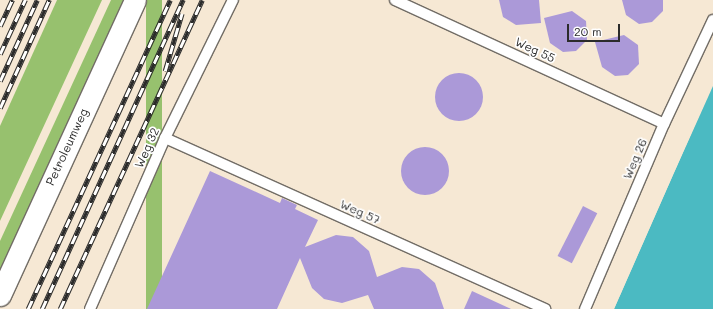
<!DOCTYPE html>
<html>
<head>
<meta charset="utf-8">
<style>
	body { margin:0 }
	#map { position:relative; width:713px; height:309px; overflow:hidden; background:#f6e8d4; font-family:Mali,sans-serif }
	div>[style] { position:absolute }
	.green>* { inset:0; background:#97c16e; transform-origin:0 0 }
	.water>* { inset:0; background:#4bbac2 }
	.pier>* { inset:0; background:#f6e8d4 }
	.building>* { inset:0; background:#ab99d8; transform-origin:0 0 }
	.round { border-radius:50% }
	.roads { filter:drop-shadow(1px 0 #726d66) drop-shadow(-1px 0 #726d66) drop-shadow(0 1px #726d66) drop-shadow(0 -1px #726d66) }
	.lane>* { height:10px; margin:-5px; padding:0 5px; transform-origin:5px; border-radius:5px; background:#fff }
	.street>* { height:21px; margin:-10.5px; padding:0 10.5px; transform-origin:10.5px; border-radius:10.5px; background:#fff }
	.rail>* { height:4.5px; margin-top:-2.25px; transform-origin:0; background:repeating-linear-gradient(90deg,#fff 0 9px,#2b2b2b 0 18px); box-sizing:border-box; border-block:1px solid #2b2b2b }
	span { translate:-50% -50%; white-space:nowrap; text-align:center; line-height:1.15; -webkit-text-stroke:3.5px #fff; paint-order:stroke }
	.street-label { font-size:12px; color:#2b2b2b }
	.scale { position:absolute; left:567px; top:24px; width:53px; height:18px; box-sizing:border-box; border:2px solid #2b2b2b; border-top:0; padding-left:5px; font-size:12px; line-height:14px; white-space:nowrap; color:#2b2b2b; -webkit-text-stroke:3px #fff; paint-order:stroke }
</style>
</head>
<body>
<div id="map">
	<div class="green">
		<i style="clip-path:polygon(57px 0,102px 0,0 221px,0 126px)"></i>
		<i style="clip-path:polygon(111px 0,125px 0,0 273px,0 241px)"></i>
		<i style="left:146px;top:0;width:16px;height:340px"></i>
	</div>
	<div class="water">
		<i style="clip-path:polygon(713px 86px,713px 309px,614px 309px,673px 175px)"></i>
	</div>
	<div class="pier">
		<i style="clip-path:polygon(713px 84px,614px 309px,612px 309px,671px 174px)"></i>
	</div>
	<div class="building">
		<i style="clip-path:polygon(499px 0,539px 0,541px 23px,516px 25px,503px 17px)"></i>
		<i style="clip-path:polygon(622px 0,663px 0,663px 11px,652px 22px,639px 24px,626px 15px)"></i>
		<i style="clip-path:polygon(572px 11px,586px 21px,587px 40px,576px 51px,563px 52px,550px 43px,544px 18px)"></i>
		<i style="clip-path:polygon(624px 35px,638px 45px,639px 64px,628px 75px,615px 76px,602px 67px,595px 42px)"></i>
		<i class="round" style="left:435px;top:73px;width:48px;height:48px"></i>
		<i class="round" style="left:401px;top:147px;width:48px;height:48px"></i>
		<i style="clip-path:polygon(210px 171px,280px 203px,282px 198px,297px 205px,295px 209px,318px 220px,305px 247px,336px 235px,353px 237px,369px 251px,377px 277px,402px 267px,419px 269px,435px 283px,444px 309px,374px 309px,368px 295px,342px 303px,324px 299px,312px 288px,300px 258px,277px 309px,147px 309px)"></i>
		<i style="left:583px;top:206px;width:16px;height:56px;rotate:27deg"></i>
		<i style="clip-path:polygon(472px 291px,511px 309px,464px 309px)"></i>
	</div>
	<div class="roads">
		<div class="lane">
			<i style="left:395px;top:0;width:296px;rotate:24.7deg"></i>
			<i style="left:165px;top:138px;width:417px;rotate:24.2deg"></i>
			<i style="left:90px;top:309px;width:187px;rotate:-66.3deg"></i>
			<i style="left:165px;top:138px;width:154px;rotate:-63.8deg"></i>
			<i style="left:585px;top:309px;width:201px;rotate:-66.9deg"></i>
			<i style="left:664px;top:124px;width:115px;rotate:-64.8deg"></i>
		</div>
		<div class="street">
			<i style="left:0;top:295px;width:324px;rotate:-65.4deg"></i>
		</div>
	</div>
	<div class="rail">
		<i style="left:0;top:26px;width:29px;rotate:-65deg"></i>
		<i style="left:0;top:54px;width:60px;rotate:-65.2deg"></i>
		<i style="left:165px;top:71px;width:60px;rotate:-73.7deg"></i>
		<i style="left:0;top:81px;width:89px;rotate:-65.4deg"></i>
		<i style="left:0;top:108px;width:119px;rotate:-65.6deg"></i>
		<i style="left:28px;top:309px;width:340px;rotate:-65.3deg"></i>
		<i style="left:42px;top:309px;width:340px;rotate:-65.5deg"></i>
		<i style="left:60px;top:309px;width:340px;rotate:-65.3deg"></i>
	</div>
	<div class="street-label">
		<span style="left:535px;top:50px;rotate:25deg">Weg 55</span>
		<span style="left:67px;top:147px;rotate:-65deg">Petroleumweg</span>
		<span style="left:147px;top:148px;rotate:-66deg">Weg 32</span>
		<span style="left:635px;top:159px;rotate:-67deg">Weg 26</span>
		<span style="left:360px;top:212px;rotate:24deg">Weg 57</span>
	</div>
	<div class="scale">20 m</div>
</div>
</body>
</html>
